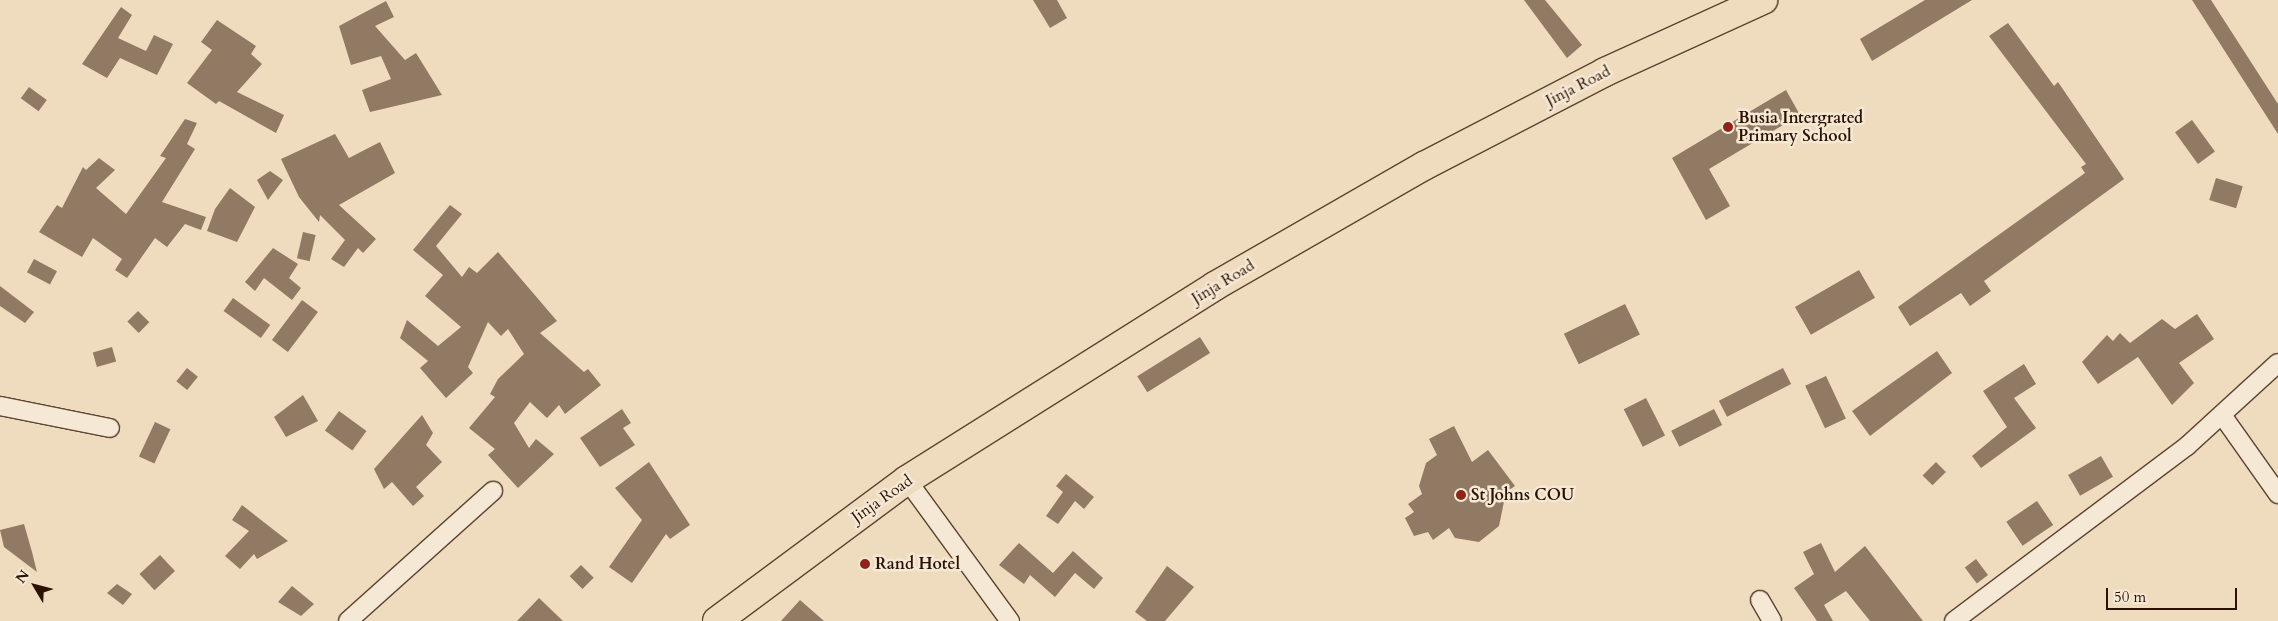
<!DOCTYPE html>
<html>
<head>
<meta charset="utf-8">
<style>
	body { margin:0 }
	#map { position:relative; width:2278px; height:621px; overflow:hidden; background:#efdbbe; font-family:Cardo,serif }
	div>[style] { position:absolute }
	.building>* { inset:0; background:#917a63; transform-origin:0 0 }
	.roads { filter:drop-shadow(1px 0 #5d4330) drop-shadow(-1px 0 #5d4330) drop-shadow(0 1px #5d4330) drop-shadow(0 -1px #5d4330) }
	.street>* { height:18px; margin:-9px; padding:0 9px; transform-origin:9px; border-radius:9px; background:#f5e8d5 }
	.primary>* { height:28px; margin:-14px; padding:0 14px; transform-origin:14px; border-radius:14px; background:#efdbbe }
	.dots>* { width:14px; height:14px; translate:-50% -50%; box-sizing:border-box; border:2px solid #f5e8d5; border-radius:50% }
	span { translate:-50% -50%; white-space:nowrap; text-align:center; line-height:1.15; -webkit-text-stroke:5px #f5e8d5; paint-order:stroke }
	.street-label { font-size:16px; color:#2c1000 }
	.poi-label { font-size:16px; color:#2c1000; font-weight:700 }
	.left { translate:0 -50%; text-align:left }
	.north { position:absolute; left:10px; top:561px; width:50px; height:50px; -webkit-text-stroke:4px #f5e8d5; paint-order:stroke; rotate:307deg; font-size:14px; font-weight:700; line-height:20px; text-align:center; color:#2c1000 }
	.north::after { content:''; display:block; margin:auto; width:18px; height:22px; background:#2c1000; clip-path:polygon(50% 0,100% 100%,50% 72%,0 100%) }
	.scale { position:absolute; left:2106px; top:588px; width:131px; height:22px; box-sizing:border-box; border:2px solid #2c1000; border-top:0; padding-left:6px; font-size:15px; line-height:18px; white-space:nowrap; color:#2c1000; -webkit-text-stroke:4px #f5e8d5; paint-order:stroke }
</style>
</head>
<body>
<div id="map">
	<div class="building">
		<i style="clip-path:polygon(1033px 0,1057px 0,1067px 18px,1050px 28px)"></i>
		<i style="clip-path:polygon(1524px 0,1545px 0,1582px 45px,1567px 58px)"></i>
		<i style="clip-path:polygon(1925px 0,1972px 0,1872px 61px,1860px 39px)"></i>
		<i style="clip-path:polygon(2192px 0,2211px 0,2278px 104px,2278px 134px)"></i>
		<i style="clip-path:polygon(386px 1px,394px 17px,375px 26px,405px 60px,416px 53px,442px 95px,370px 112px,362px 90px,391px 79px,381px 56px,351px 65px,339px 26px)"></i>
		<i style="clip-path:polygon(121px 7px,132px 15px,118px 38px,146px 51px,154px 35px,173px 44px,157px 75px,120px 58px,107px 78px,82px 64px)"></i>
		<i style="clip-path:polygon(217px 20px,256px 46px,251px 54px,262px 64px,237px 92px,284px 115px,276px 133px,219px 101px,216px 104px,187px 83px,212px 50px,201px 42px)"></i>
		<i style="clip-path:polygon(2008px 23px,2054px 86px,2058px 82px,2124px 179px,1984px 281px,1991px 291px,1970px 306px,1961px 293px,1910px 326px,1898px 307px,2085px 173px,2081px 167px,2086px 164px,1989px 36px)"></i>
		<i style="left:29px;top:87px;width:22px;height:14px;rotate:36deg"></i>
		<i style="clip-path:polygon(1786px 90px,1800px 115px,1709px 169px,1730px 206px,1706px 220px,1672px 158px)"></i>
		<i style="clip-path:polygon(185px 119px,197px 123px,187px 144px,195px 149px,162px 202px,206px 217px,201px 230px,185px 224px,167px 247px,155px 238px,127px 278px,115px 270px,122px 259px,93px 238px,82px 257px,39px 232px,57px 205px,62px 208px,83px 167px,86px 170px,99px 158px,115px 170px,96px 188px,126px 214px,166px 158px,160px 156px)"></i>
		<i style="left:2192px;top:120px;width:39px;height:21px;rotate:54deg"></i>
		<i style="clip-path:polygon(335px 134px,349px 158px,380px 142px,395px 173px,339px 205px,376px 239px,363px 253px,358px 248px,344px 267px,331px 259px,345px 240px,320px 215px,319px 222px,299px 197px,281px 159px)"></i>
		<i style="clip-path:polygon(270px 171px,283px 180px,268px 200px,257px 180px)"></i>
		<i style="left:2216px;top:178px;width:28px;height:23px;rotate:17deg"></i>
		<i style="clip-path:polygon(230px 188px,255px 207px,237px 242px,207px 231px,215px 209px)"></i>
		<i style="clip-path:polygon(450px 205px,462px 214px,436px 246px,462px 277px,469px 267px,477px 273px,498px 252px,557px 321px,540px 333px,584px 372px,588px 369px,601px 385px,565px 414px,559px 405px,547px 418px,530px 402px,514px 423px,529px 448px,536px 439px,554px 454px,518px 488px,488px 455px,495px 449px,469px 428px,495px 397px,490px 394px,498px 379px,524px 354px,508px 329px,501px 336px,488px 322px,468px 367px,473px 373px,446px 398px,420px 368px,428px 361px,400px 338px,407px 320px,438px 346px,461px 327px,425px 296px,443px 275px,413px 250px)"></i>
		<i style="left:303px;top:232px;width:13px;height:27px;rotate:13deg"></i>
		<i style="clip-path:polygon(273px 248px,298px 264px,289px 278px,301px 288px,292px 300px,264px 278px,255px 291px,245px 282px)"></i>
		<i style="left:34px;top:259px;width:26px;height:15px;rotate:28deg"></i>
		<i style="left:1859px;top:270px;width:32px;height:74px;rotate:60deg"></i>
		<i style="clip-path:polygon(0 286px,34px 312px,25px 323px,0 306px)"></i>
		<i style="left:233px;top:298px;width:46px;height:16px;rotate:36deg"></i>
		<i style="left:302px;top:300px;width:20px;height:50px;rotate:37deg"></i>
		<i style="left:1625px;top:304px;width:34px;height:68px;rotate:64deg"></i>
		<i style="left:138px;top:311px;width:16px;height:15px;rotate:45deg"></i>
		<i style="clip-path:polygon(2197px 314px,2214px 339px,2179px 363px,2194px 383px,2172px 405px,2138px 357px,2098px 384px,2082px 362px,2107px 335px,2113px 341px,2120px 333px,2130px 343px,2162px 319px,2175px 329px)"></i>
		<i style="left:1200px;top:337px;width:19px;height:74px;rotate:58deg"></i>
		<i style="left:112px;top:347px;width:15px;height:20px;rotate:74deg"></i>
		<i style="clip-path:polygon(1937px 351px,1952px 373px,1870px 436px,1852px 411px)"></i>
		<i style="clip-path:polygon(2024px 364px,2036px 384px,2014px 398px,2036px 428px,1981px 468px,1972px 456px,2007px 427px,1983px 391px)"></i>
		<i style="left:187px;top:368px;width:14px;height:17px;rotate:39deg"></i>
		<i style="left:1783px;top:368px;width:18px;height:72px;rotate:63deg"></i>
		<i style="left:1826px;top:376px;width:47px;height:23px;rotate:65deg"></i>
		<i style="clip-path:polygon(303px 395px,318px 421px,286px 437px,274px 417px)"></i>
		<i style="left:1646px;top:398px;width:42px;height:25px;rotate:63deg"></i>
		<i style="clip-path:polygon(622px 409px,631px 423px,623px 428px,635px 445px,600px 467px,580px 438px)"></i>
		<i style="left:1714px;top:409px;width:18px;height:48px;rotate:63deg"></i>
		<i style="left:339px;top:411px;width:34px;height:24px;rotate:36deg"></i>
		<i style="clip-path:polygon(422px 415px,433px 433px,426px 445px,442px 462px,416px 487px,424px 496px,413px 506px,392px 482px,384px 489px,374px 469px)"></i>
		<i style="left:155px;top:422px;width:17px;height:38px;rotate:25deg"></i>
		<i style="clip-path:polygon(1454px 426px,1472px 462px,1488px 450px,1515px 486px,1506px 492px,1499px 526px,1479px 542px,1455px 538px,1449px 528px,1433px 540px,1428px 532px,1414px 536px,1405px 518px,1414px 512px,1408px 504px,1422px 494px,1419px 486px,1426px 463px,1437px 455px,1429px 439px)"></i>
		<i style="left:2101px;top:456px;width:24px;height:38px;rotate:60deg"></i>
		<i style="clip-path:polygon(649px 462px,690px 525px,670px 539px,666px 534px,632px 583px,609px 567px,642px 520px,615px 488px)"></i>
		<i style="left:1936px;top:462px;width:14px;height:19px;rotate:45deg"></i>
		<i style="clip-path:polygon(1066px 474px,1094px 497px,1084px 509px,1075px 501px,1058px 524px,1046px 516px,1063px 492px,1056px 486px)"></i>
		<i style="left:2037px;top:501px;width:29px;height:37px;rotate:56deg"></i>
		<i style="clip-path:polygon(242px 505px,288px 541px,257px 559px,254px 554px,240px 569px,225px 556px,249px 531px,232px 520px)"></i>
		<i style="clip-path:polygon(24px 524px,32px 552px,37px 572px,4px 547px,0 530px)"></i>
		<i style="clip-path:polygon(1019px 543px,1053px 573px,1073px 551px,1103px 578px,1094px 589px,1075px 573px,1055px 597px,1030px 575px,1024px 584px,999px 565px)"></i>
		<i style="clip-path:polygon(1821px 543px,1835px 572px,1865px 546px,1923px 621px,1870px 621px,1846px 591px,1824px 605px,1833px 621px,1817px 621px,1794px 588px,1814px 574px,1803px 552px)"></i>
		<i style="left:160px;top:555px;width:22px;height:28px;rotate:47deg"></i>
		<i style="left:1976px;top:559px;width:20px;height:14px;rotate:53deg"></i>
		<i style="left:581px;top:565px;width:18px;height:16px;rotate:45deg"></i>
		<i style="clip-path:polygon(1167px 566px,1194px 587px,1165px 621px,1147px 621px,1135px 612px)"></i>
		<i style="clip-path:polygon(117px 584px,132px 594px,123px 605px,107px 593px)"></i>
		<i style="clip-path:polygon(292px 586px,314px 604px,301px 616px,278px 602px)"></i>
		<i style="clip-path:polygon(539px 598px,563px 621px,517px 621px)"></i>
		<i style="clip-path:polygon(800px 600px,824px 621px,781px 621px)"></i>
	</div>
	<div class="roads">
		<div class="street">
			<i style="left:0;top:406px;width:112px;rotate:11.3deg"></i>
			<i style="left:2222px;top:415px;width:97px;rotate:54.7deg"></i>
			<i style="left:907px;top:480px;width:175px;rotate:53.9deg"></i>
			<i style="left:1760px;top:600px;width:24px;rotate:60deg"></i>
			<i style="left:348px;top:621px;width:195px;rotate:-41.9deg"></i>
			<i style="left:1954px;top:621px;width:291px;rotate:-36.9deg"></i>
			<i style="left:2187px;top:446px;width:123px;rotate:-42.4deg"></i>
		</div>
		<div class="primary">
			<i style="left:717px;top:621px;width:237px;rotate:-36.6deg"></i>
			<i style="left:907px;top:480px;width:364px;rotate:-32.2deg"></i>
			<i style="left:1215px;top:286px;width:241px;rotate:-29.9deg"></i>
			<i style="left:1424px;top:166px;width:204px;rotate:-27.4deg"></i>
			<i style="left:1605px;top:72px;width:174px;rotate:-24.5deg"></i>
		</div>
	</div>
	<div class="dots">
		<i style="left:1728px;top:127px;background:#8f2418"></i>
		<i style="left:1461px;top:495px;background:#8f2418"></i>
		<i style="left:865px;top:564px;background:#8f2418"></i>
	</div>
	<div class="street-label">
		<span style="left:1578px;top:86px;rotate:-27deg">Jinja Road</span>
		<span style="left:1223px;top:282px;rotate:-31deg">Jinja Road</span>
		<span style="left:882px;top:499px;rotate:-35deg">Jinja Road</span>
	</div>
	<div class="poi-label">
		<span class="left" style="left:1738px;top:127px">Busia Intergrated<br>Primary School</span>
		<span class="left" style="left:1471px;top:495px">St Johns COU</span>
		<span class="left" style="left:875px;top:564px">Rand Hotel</span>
	</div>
	<div class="north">N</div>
	<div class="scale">50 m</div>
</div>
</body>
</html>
